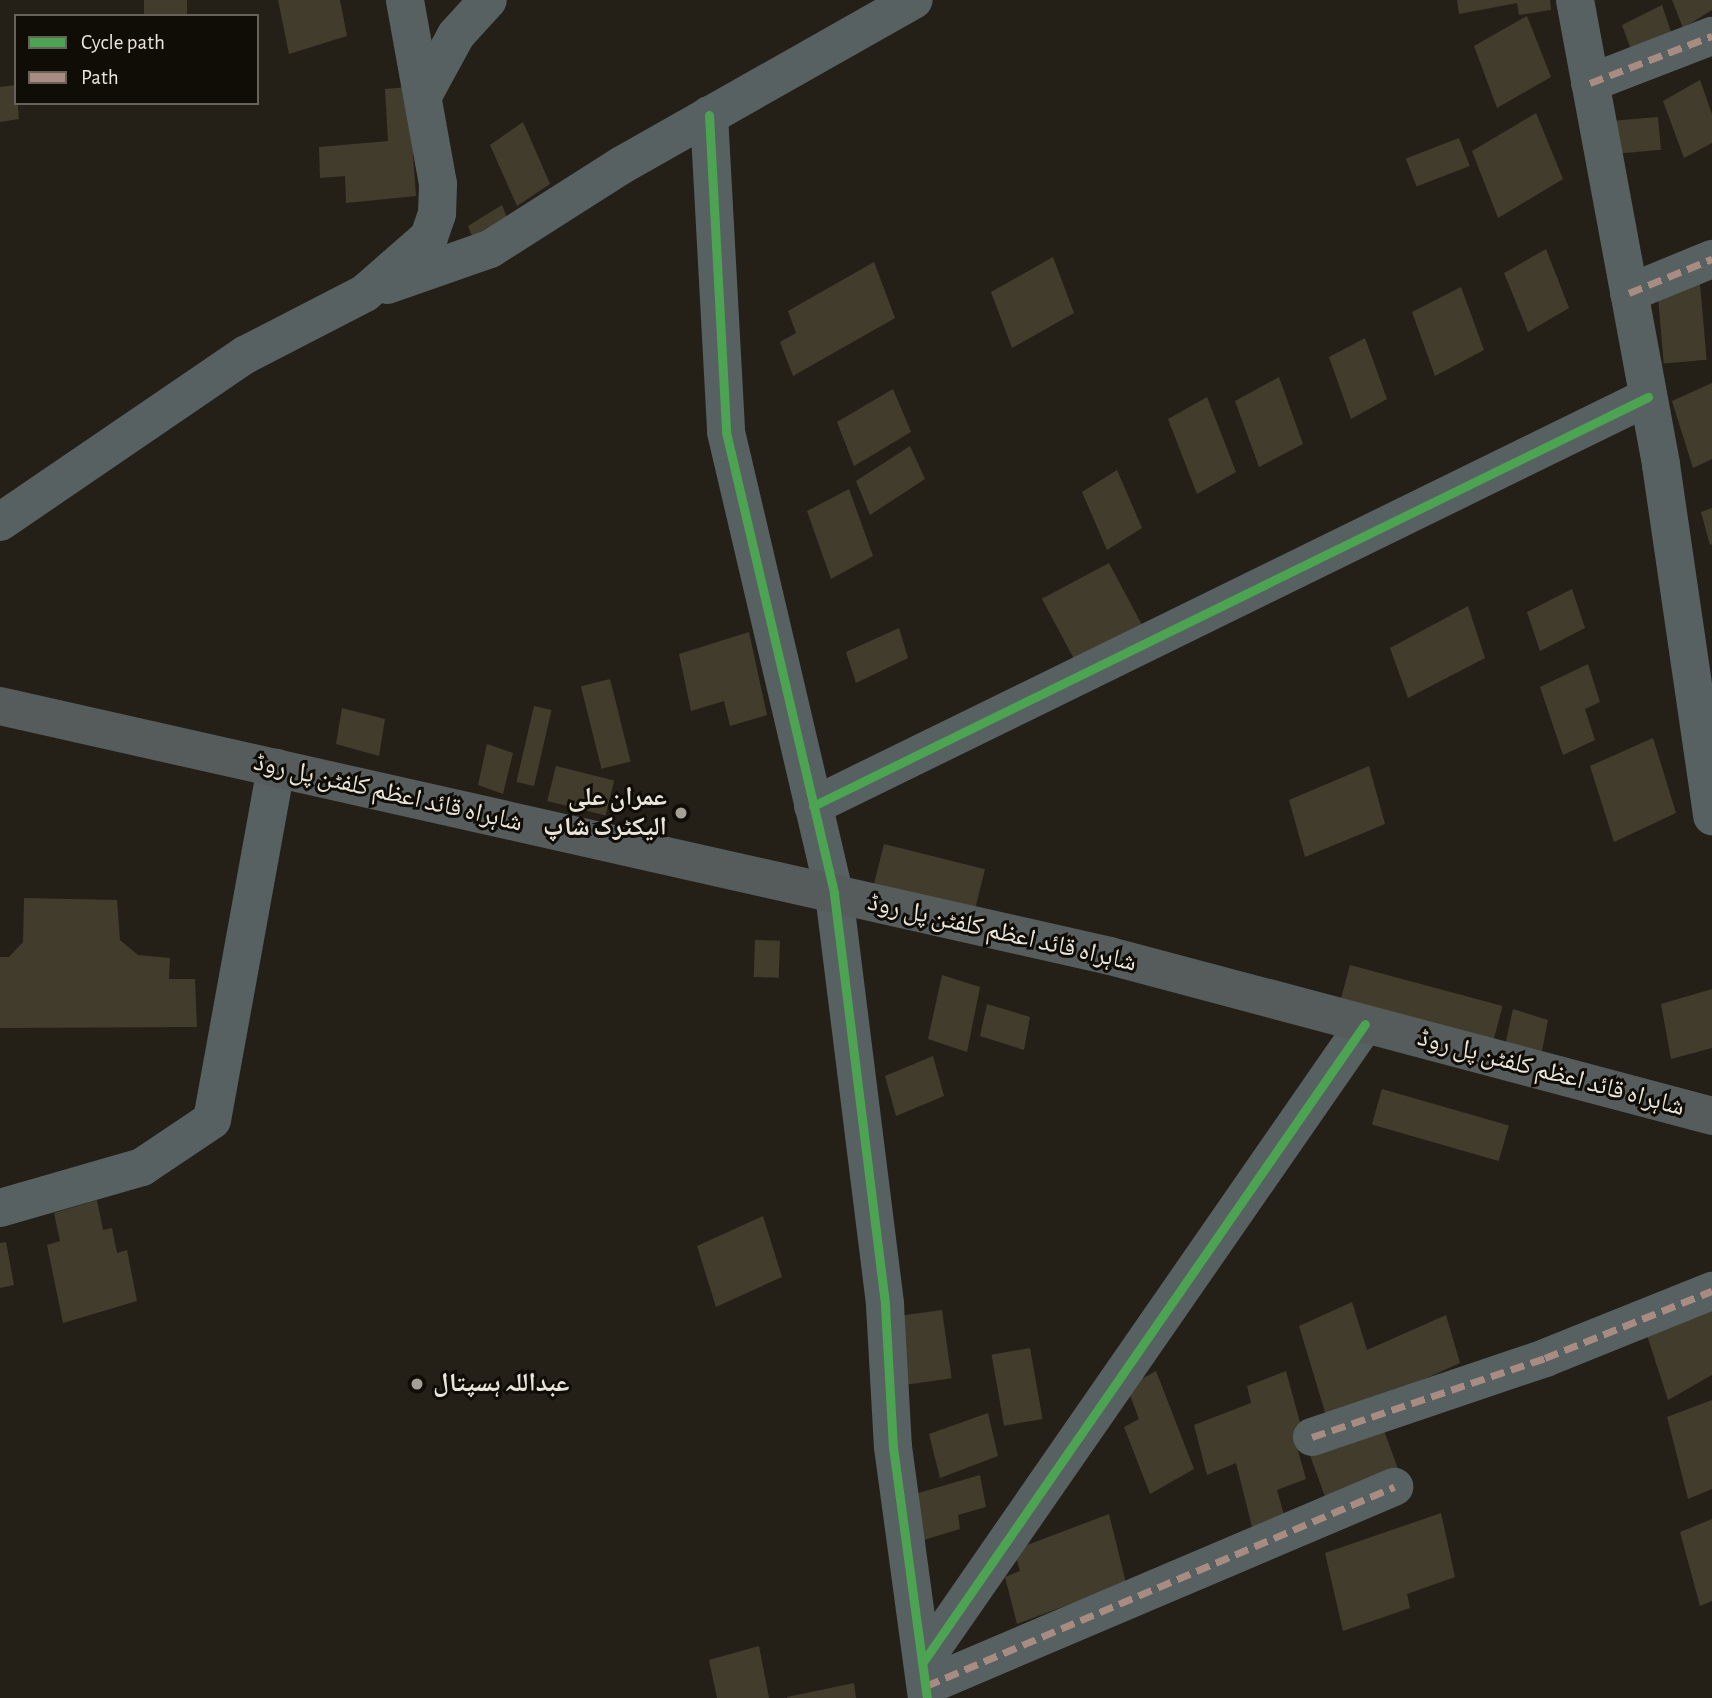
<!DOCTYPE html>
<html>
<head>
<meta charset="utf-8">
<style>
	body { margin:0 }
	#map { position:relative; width:1712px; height:1698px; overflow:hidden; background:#242018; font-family:"Alegreya Sans","Noto Naskh Arabic",sans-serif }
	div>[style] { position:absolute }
	.building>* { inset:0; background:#423c2d; transform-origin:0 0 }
	.minor>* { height:38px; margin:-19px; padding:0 19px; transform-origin:19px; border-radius:19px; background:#586162 }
	.highway>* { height:38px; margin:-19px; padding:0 19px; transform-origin:19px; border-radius:19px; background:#565c5c }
	.quiet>* { height:7px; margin-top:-3.5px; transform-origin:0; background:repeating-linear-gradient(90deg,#a88b81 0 14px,transparent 0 21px) }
	.cycleway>* { height:9px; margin:-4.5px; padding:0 4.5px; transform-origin:4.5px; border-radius:4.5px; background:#4ca352 }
	.dots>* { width:19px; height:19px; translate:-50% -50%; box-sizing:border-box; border:4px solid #100c06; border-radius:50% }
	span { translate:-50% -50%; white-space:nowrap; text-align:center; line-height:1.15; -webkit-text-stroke:6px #100c06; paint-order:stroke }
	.street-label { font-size:26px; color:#eae5da }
	.poi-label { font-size:26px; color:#eae5da; font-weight:700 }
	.right { translate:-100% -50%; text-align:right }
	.left { translate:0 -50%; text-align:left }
	.legend { position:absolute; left:14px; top:14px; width:245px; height:91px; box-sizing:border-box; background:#100c06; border:2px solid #67635b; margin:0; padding:9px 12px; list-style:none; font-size:21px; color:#eae5da }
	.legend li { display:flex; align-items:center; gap:14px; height:35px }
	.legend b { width:35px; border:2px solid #67635b }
</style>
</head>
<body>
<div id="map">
	<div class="building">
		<i style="left:144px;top:0;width:43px;height:16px"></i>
		<i style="clip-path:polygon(278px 0,340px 0,347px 36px,289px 54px)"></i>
		<i style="clip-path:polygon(1457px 0,1550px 0,1551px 10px,1519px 15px,1517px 3px,1459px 14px)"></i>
		<i style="clip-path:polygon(1672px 0,1712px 0,1712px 10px,1683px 28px)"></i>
		<i style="clip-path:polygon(1662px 5px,1673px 38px,1634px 58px,1622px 25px)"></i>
		<i style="clip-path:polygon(1527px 16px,1551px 77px,1497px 108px,1474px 46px)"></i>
		<i style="clip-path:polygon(1700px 80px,1712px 114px,1712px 143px,1684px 158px,1663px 101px)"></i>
		<i style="clip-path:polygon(16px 85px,19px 119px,0 122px,0 87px)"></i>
		<i style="clip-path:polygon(408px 87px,416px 196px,346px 203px,345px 176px,320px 178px,319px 147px,388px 141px,385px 89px)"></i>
		<i style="clip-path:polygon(1536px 113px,1563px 179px,1498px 218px,1472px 151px)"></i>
		<i style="left:1658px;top:117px;width:33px;height:50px;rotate:85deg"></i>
		<i style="clip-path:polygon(523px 122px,550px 184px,517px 206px,490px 145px)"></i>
		<i style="left:1459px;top:138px;width:30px;height:57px;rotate:69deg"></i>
		<i style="clip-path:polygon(502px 205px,510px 225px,476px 246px,468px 226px)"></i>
		<i style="clip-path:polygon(1546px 249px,1569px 308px,1528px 332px,1504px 273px)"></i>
		<i style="clip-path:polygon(1053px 257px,1074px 313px,1012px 348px,991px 292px)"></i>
		<i style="clip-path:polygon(874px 262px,895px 318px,793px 376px,780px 342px,796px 333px,788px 311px)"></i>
		<i style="left:1700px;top:284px;width:76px;height:43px;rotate:85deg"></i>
		<i style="clip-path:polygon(1461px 287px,1484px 350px,1435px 376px,1412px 312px)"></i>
		<i style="clip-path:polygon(1365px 338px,1387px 399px,1351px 419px,1329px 357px)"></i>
		<i style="clip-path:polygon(1279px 377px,1303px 444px,1259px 467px,1235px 401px)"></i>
		<i style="clip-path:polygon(1712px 383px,1712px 459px,1693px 468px,1672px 401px)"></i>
		<i style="clip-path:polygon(893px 389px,911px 432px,854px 466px,837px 422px)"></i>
		<i style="clip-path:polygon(1207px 397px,1236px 472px,1197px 494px,1168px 419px)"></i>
		<i style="clip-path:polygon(910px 446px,925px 479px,870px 515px,856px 481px)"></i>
		<i style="clip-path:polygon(1117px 470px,1142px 528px,1107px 550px,1082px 492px)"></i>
		<i style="clip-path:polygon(849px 489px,873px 556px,831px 579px,807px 511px)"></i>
		<i style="clip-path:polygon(1712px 508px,1712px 544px,1710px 545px,1701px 512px)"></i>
		<i style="left:1109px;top:563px;width:74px;height:76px;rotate:62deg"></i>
		<i style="clip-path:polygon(1572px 589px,1585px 628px,1540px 651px,1527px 612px)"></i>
		<i style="clip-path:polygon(1468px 606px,1485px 658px,1408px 698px,1390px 648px)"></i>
		<i style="clip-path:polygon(899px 628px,908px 658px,856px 683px,846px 652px)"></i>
		<i style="clip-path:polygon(749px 632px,767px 715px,730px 726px,724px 701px,691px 711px,679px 654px)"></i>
		<i style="clip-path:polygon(1588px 664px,1600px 702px,1585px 709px,1595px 740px,1563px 755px,1540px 687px)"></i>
		<i style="left:610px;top:679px;width:85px;height:30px;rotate:76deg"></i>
		<i style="left:534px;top:706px;width:18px;height:78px;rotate:13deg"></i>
		<i style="clip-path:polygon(342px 708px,385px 719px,379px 756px,336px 744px)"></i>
		<i style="clip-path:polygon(1653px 738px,1676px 813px,1614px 842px,1590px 766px)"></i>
		<i style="clip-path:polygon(487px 744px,513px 753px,503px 794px,478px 785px)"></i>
		<i style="left:556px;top:766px;width:60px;height:36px;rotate:14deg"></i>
		<i style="clip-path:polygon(1369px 766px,1385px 824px,1305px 857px,1289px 800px)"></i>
		<i style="left:884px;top:844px;width:104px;height:47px;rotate:14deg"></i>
		<i style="clip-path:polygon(24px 898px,117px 900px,120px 940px,138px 955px,170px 958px,169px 979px,195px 979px,197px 1027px,0 1028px,0 957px,9px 957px,23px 942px)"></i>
		<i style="left:755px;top:940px;width:25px;height:37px;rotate:2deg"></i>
		<i style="left:1350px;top:965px;width:158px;height:35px;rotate:15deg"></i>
		<i style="clip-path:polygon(942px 975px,980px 987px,967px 1052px,928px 1039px)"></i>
		<i style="clip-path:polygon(1712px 989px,1712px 1048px,1671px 1059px,1661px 1004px)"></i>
		<i style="clip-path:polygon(987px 1004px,1030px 1017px,1024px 1050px,980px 1036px)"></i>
		<i style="clip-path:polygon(1513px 1009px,1548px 1020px,1541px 1056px,1505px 1046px)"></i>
		<i style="clip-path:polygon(933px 1056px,944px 1096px,896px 1116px,885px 1076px)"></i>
		<i style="left:1382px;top:1089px;width:132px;height:37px;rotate:16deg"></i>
		<i style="clip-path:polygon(97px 1200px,103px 1230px,112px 1228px,117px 1253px,127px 1250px,137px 1301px,63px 1323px,47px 1245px,60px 1241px,54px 1213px)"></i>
		<i style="clip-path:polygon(763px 1216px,782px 1277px,716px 1307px,697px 1246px)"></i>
		<i style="clip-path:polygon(6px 1242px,14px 1285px,0 1288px,0 1243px)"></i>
		<i style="clip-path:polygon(1352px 1302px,1367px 1350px,1446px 1315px,1460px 1363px,1328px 1422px,1299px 1326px)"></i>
		<i style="clip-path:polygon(1712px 1302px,1712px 1375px,1668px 1400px,1645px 1329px)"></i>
		<i style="left:942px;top:1310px;width:69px;height:44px;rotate:82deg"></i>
		<i style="left:1030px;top:1348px;width:72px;height:39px;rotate:80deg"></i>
		<i style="clip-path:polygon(1156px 1371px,1194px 1469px,1150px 1494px,1124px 1427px,1139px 1419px,1127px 1387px)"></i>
		<i style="clip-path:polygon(1286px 1371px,1304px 1437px,1295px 1440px,1306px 1479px,1277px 1490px,1284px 1515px,1252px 1527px,1236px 1463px,1207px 1475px,1194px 1425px,1251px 1403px,1247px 1386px)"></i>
		<i style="clip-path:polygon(1712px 1400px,1712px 1489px,1688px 1499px,1667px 1417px)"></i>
		<i style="clip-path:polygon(988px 1413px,998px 1456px,940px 1478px,929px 1434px)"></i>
		<i style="left:1382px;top:1425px;width:50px;height:78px;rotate:70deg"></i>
		<i style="clip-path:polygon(980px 1475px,986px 1507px,958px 1515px,960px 1529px,917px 1542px,908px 1496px)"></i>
		<i style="clip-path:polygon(1441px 1513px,1455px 1577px,1407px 1594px,1410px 1608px,1343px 1631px,1325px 1553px)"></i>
		<i style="clip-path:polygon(1109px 1514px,1126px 1583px,1017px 1624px,1005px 1577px,1020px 1571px,1014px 1550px)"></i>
		<i style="clip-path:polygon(1712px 1519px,1712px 1601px,1700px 1606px,1680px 1532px)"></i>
		<i style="clip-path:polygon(759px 1646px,769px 1698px,717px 1698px,709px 1660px)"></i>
		<i style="clip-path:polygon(854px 1683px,856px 1698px,787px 1698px,787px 1697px)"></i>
	</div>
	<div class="minor">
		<i style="left:1575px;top:0;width:473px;rotate:79.5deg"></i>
		<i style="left:1661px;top:465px;width:355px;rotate:81.7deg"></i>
		<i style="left:1590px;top:83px;width:131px;rotate:-21.1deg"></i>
		<i style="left:424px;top:94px;width:67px;rotate:-61.5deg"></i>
		<i style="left:456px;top:35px;width:47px;rotate:-47.6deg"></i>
		<i style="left:709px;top:115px;width:317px;rotate:86.9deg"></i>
		<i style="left:726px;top:432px;width:474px;rotate:76.8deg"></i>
		<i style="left:834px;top:894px;width:414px;rotate:82.9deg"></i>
		<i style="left:885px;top:1305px;width:142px;rotate:86.8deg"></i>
		<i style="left:893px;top:1447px;width:253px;rotate:82.3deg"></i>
		<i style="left:387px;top:285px;width:109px;rotate:-19.3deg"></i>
		<i style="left:490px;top:249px;width:156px;rotate:-32.5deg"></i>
		<i style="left:622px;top:165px;width:335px;rotate:-29.5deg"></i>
		<i style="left:1629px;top:293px;width:90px;rotate:-22.3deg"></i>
		<i style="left:0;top:522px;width:297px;rotate:-34.3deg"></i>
		<i style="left:245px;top:355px;width:135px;rotate:-27.3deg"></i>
		<i style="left:365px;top:293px;width:85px;rotate:-41.2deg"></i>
		<i style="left:429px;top:237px;width:24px;rotate:-71deg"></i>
		<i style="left:437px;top:214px;width:30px;rotate:-88deg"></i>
		<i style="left:438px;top:184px;width:187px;rotate:-100.2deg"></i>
		<i style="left:813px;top:806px;width:930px;rotate:-26.1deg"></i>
		<i style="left:0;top:1208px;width:148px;rotate:-16.1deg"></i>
		<i style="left:142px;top:1167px;width:84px;rotate:-33.9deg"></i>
		<i style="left:212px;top:1120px;width:358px;rotate:-79.7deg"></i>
		<i style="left:1312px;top:1437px;width:246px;rotate:-18.7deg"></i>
		<i style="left:1545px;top:1358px;width:180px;rotate:-21.9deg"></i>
		<i style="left:923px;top:1662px;width:776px;rotate:-55.29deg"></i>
		<i style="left:926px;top:1686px;width:509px;rotate:-23.04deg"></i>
	</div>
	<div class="highway">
		<i style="left:0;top:706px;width:1138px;rotate:12.69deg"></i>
		<i style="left:1110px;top:956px;width:623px;rotate:14.88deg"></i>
	</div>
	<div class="quiet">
		<i style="left:1590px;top:83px;width:131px;rotate:-21.1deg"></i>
		<i style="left:1629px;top:293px;width:90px;rotate:-22.3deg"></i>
		<i style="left:1312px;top:1437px;width:246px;rotate:-18.7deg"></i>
		<i style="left:1545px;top:1358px;width:180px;rotate:-21.9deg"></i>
		<i style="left:926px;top:1686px;width:509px;rotate:-23.04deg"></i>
	</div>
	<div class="cycleway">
		<i style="left:709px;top:115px;width:317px;rotate:86.9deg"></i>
		<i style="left:726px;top:432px;width:474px;rotate:76.8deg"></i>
		<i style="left:834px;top:894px;width:414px;rotate:82.9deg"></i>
		<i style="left:885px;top:1305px;width:142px;rotate:86.8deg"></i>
		<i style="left:893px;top:1447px;width:253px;rotate:82.3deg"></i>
		<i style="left:813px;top:806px;width:930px;rotate:-26.1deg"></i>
		<i style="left:923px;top:1662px;width:776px;rotate:-55.29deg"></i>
	</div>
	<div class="dots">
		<i style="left:681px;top:813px;background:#a5a096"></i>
		<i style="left:417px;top:1384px;background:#a5a096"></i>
	</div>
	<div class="street-label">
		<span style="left:388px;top:793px;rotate:13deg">شاہراہ قائد اعظم کلفٹن پل روڈ</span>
		<span style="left:1002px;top:933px;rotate:13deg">شاہراہ قائد اعظم کلفٹن پل روڈ</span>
		<span style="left:1551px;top:1073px;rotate:15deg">شاہراہ قائد اعظم کلفٹن پل روڈ</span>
	</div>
	<div class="poi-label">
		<span class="right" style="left:667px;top:813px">عمران علی<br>الیکٹرک شاپ</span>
		<span class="left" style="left:433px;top:1384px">عبداللہ ہسپتال</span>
	</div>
	<ul class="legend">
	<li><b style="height:9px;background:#4ca352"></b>Cycle path</li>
	<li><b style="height:9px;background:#a88b81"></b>Path</li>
	</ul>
</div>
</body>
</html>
